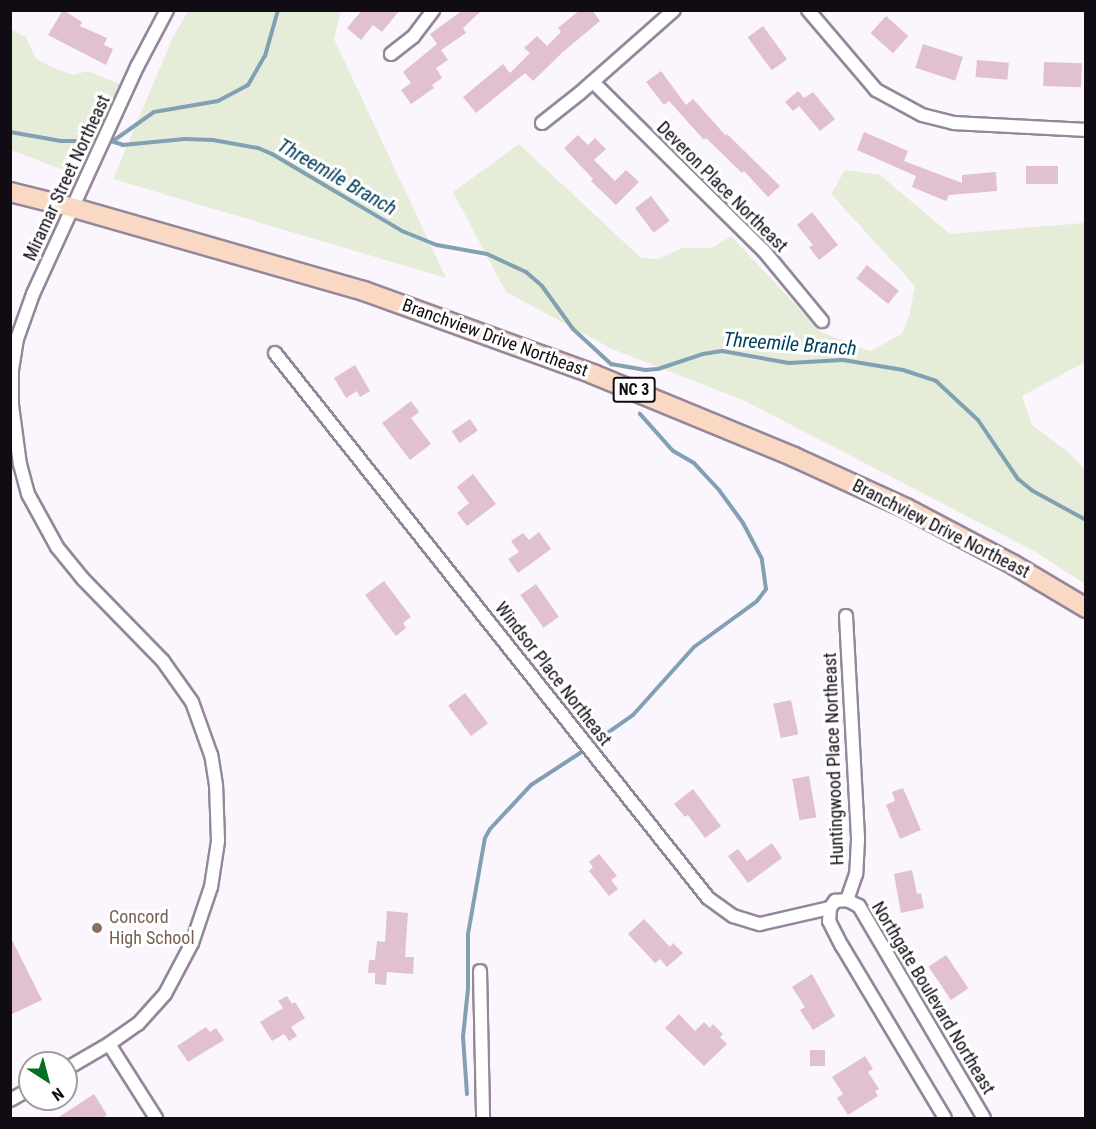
<!DOCTYPE html>
<html>
<head>
<meta charset="utf-8">
<style>
	body { margin:0 }
	#map { position:relative; width:1096px; height:1129px; overflow:hidden; background:#fbf5fd; font-family:"Roboto Condensed",sans-serif }
	div>[style] { position:absolute }
	.green>* { inset:0; background:#e5edd9 }
	.stream>* { height:4px; margin:-2px; padding:0 2px; transform-origin:2px; border-radius:2px; background:#81a1b3 }
	.building>* { inset:0; background:#e1c0d1; transform-origin:0 0 }
	.roads { filter:drop-shadow(2px 0 #95879a) drop-shadow(-2px 0 #95879a) drop-shadow(0 2px #95879a) drop-shadow(0 -2px #95879a) }
	.minor>* { height:12px; margin:-6px; padding:0 6px; transform-origin:6px; border-radius:6px; background:#fff }
	.primary>* { height:18px; margin:-9px; padding:0 9px; transform-origin:9px; border-radius:9px; background:#fad9c4 }
	.dots>* { width:16px; height:16px; translate:-50% -50%; box-sizing:border-box; border:3px solid #fff; border-radius:50% }
	span { translate:-50% -50%; white-space:nowrap; text-align:center; line-height:1.15; -webkit-text-stroke:6px #fff; paint-order:stroke }
	.shield-label span { padding:2px 4px; background:#fff; border:2px solid; border-radius:4px; -webkit-text-stroke-width:0 }
	.shield-label { font-size:16px; color:#110c13; font-weight:700 }
	.street-label { font-size:18px; color:#110c13 }
	.education-label { font-size:18px; color:#785e54 }
	.left { translate:0 -50%; text-align:left }
	.water-label { font-size:20px; color:#00405a; font-style:italic }
	.frame { position:absolute; inset:0; border:12px solid #110c13; pointer-events:none }
	.north { position:absolute; left:18px; top:1051px; width:60px; height:60px; box-sizing:border-box; background:#fff; border:2px solid #a09ea1; border-radius:50%; rotate:144deg; font-size:16px; font-weight:700; line-height:24px; text-align:center; color:#110c13 }
	.north::after { content:''; display:block; margin:auto; width:21px; height:27px; background:#027123; clip-path:polygon(50% 0,100% 100%,50% 72%,0 100%) }
</style>
</head>
<body>
<div id="map">
	<div class="green">
		<i style="clip-path:polygon(188px 11px,341px 11px,334px 39px,446px 278px,113px 179px,173px 37px)"></i>
		<i style="clip-path:polygon(10px 29px,26px 37px,36px 59px,54px 68px,73px 75px,88px 71px,122px 85px,87px 156px,77px 170px,66px 171px,11px 150px)"></i>
		<i style="clip-path:polygon(519px 144px,641px 258px,658px 259px,682px 248px,712px 248px,731px 236px,821px 332px,870px 351px,902px 334px,910px 313px,915px 286px,831px 194px,845px 170px,880px 175px,950px 234px,1085px 223px,1085px 362px,1022px 396px,1032px 425px,1068px 452px,1085px 470px,1085px 584px,1036px 552px,745px 401px,612px 349px,506px 292px,453px 192px)"></i>
	</div>
	<div class="stream">
		<i style="left:10px;top:132px;width:52px;rotate:10deg"></i>
		<i style="left:61px;top:141px;width:30px"></i>
		<i style="left:111px;top:141px;width:13px;rotate:18deg"></i>
		<i style="left:123px;top:145px;width:62px;rotate:-5.5deg"></i>
		<i style="left:185px;top:139px;width:28px;rotate:2deg"></i>
		<i style="left:213px;top:140px;width:46px;rotate:10.1deg"></i>
		<i style="left:258px;top:148px;width:15px;rotate:23deg"></i>
		<i style="left:272px;top:154px;width:151px;rotate:30.6deg"></i>
		<i style="left:402px;top:231px;width:38px;rotate:22deg"></i>
		<i style="left:437px;top:245px;width:51px;rotate:10.2deg"></i>
		<i style="left:487px;top:254px;width:43px;rotate:24.8deg"></i>
		<i style="left:526px;top:272px;width:21px;rotate:41deg"></i>
		<i style="left:542px;top:286px;width:53px;rotate:54.2deg"></i>
		<i style="left:573px;top:329px;width:52px;rotate:42.6deg"></i>
		<i style="left:611px;top:364px;width:35px;rotate:10deg"></i>
		<i style="left:645px;top:370px;width:13px;rotate:-4deg"></i>
		<i style="left:658px;top:369px;width:47px;rotate:-18.4deg"></i>
		<i style="left:703px;top:354px;width:19px;rotate:-9deg"></i>
		<i style="left:722px;top:351px;width:68px;rotate:10.2deg"></i>
		<i style="left:789px;top:363px;width:54px;rotate:-3.2deg"></i>
		<i style="left:843px;top:360px;width:61px;rotate:9.5deg"></i>
		<i style="left:903px;top:370px;width:35px;rotate:18deg"></i>
		<i style="left:936px;top:381px;width:57px;rotate:42.9deg"></i>
		<i style="left:978px;top:420px;width:71px;rotate:55.9deg"></i>
		<i style="left:1018px;top:479px;width:19px;rotate:39deg"></i>
		<i style="left:1033px;top:491px;width:60px;rotate:28.7deg"></i>
		<i style="left:113px;top:141px;width:50px;rotate:-35.3deg"></i>
		<i style="left:154px;top:112px;width:65px;rotate:-9.8deg"></i>
		<i style="left:218px;top:101px;width:34px;rotate:-28deg"></i>
		<i style="left:248px;top:85px;width:34px;rotate:-60deg"></i>
		<i style="left:265px;top:56px;width:48px;rotate:-74.2deg"></i>
		<i style="left:596px;top:741px;width:45px;rotate:-35.1deg"></i>
		<i style="left:633px;top:715px;width:91px;rotate:-48.1deg"></i>
		<i style="left:694px;top:647px;width:78px;rotate:-36.1deg"></i>
		<i style="left:757px;top:601px;width:15px;rotate:-53deg"></i>
		<i style="left:766px;top:589px;width:30px;rotate:-98deg"></i>
		<i style="left:762px;top:559px;width:41px;rotate:-117.8deg"></i>
		<i style="left:743px;top:523px;width:41px;rotate:-126deg"></i>
		<i style="left:719px;top:490px;width:37px;rotate:-133deg"></i>
		<i style="left:694px;top:463px;width:24px;rotate:-150deg"></i>
		<i style="left:673px;top:451px;width:50px;rotate:-131.7deg"></i>
		<i style="left:467px;top:1094px;width:57px;rotate:-94deg"></i>
		<i style="left:463px;top:1037px;width:48px;rotate:-84.1deg"></i>
		<i style="left:468px;top:989px;width:55px;rotate:-90deg"></i>
		<i style="left:468px;top:934px;width:97px;rotate:-80deg"></i>
		<i style="left:485px;top:838px;width:10px;rotate:-61deg"></i>
		<i style="left:490px;top:829px;width:60px;rotate:-47deg"></i>
		<i style="left:531px;top:785px;width:59px;rotate:-33.1deg"></i>
	</div>
	<div class="building">
		<i style="clip-path:polygon(63px 10px,82px 22px,80px 26px,107px 38px,104px 45px,113px 49px,106px 65px,48px 35px)"></i>
		<i style="clip-path:polygon(362px 10px,400px 10px,382px 32px,373px 25px,361px 40px,347px 28px)"></i>
		<i style="clip-path:polygon(463px 10px,482px 10px,463px 28px,466px 33px,441px 50px,439px 47px,448px 60px,436px 68px,442px 78px,432px 85px,434px 88px,411px 104px,401px 90px,411px 83px,403px 72px,437px 44px,430px 34px)"></i>
		<i style="clip-path:polygon(580px 10px,592px 10px,600px 21px,564px 51px,533px 81px,525px 73px,476px 113px,463px 97px,503px 64px,510px 73px,530px 53px,524px 48px,537px 36px,547px 46px,561px 32px,558px 28px)"></i>
		<i style="left:886px;top:16px;width:30px;height:23px;rotate:42deg"></i>
		<i style="left:763px;top:26px;width:41px;height:19px;rotate:54deg"></i>
		<i style="left:923px;top:44px;width:42px;height:25px;rotate:18deg"></i>
		<i style="left:977px;top:60px;width:32px;height:17px;rotate:5deg"></i>
		<i style="left:1044px;top:62px;width:38px;height:24px;rotate:2deg"></i>
		<i style="clip-path:polygon(661px 71px,686px 105px,693px 99px,726px 136px,727px 134px,780px 186px,768px 197px,744px 171px,742px 173px,706px 138px,704px 140px,669px 101px,664px 105px,646px 82px)"></i>
		<i style="clip-path:polygon(798px 91px,804px 98px,813px 92px,835px 119px,820px 131px,799px 106px,793px 111px,785px 102px)"></i>
		<i style="clip-path:polygon(864px 132px,908px 151px,904px 161px,962px 183px,962px 175px,996px 172px,997px 191px,949px 195px,946px 201px,912px 187px,916px 176px,857px 150px)"></i>
		<i style="clip-path:polygon(578px 135px,588px 145px,595px 138px,606px 149px,594px 160px,615px 181px,626px 170px,639px 182px,616px 205px,591px 181px,593px 179px,564px 148px)"></i>
		<i style="left:1026px;top:166px;width:32px;height:18px"></i>
		<i style="left:651px;top:196px;width:31px;height:20px;rotate:53deg"></i>
		<i style="clip-path:polygon(812px 212px,838px 245px,819px 260px,809px 247px,813px 245px,797px 225px)"></i>
		<i style="left:867px;top:265px;width:41px;height:17px;rotate:39deg"></i>
		<i style="clip-path:polygon(355px 365px,370px 391px,360px 397px,357px 391px,346px 398px,334px 378px)"></i>
		<i style="clip-path:polygon(411px 401px,419px 412px,411px 418px,431px 444px,410px 460px,382px 423px)"></i>
		<i style="left:470px;top:419px;width:14px;height:22px;rotate:56deg"></i>
		<i style="clip-path:polygon(473px 474px,496px 504px,467px 526px,457px 513px,469px 503px,457px 487px)"></i>
		<i style="clip-path:polygon(539px 532px,551px 549px,518px 573px,508px 559px,519px 552px,511px 541px,523px 533px,529px 540px)"></i>
		<i style="clip-path:polygon(384px 581px,411px 617px,403px 623px,406px 628px,396px 636px,365px 595px)"></i>
		<i style="left:536px;top:584px;width:40px;height:19px;rotate:55deg"></i>
		<i style="left:465px;top:693px;width:38px;height:21px;rotate:53deg"></i>
		<i style="left:791px;top:700px;width:35px;height:18px;rotate:78deg"></i>
		<i style="left:809px;top:776px;width:42px;height:17px;rotate:80deg"></i>
		<i style="clip-path:polygon(903px 788px,921px 830px,900px 839px,886px 805px,895px 801px,892px 792px)"></i>
		<i style="clip-path:polygon(693px 789px,721px 826px,705px 838px,688px 815px,685px 817px,674px 804px)"></i>
		<i style="clip-path:polygon(772px 843px,782px 858px,748px 883px,728px 856px,738px 849px,747px 861px)"></i>
		<i style="clip-path:polygon(599px 854px,617px 876px,611px 880px,618px 889px,609px 896px,589px 871px,593px 867px,589px 862px)"></i>
		<i style="clip-path:polygon(912px 870px,917px 894px,921px 893px,924px 908px,901px 913px,894px 874px)"></i>
		<i style="clip-path:polygon(387px 911px,408px 913px,405px 957px,414px 957px,413px 974px,387px 972px,386px 985px,375px 984px,375px 973px,368px 973px,369px 960px,375px 960px,377px 941px,385px 942px)"></i>
		<i style="clip-path:polygon(644px 919px,670px 947px,673px 943px,683px 953px,667px 967px,660px 959px,655px 963px,628px 934px)"></i>
		<i style="clip-path:polygon(10px 936px,42px 1000px,10px 1015px)"></i>
		<i style="left:946px;top:955px;width:40px;height:21px;rotate:56deg"></i>
		<i style="clip-path:polygon(812px 974px,835px 1016px,813px 1030px,800px 1010px,805px 1007px,792px 987px)"></i>
		<i style="clip-path:polygon(287px 996px,292px 1004px,295px 1002px,305px 1018px,291px 1027px,297px 1036px,289px 1041px,284px 1034px,272px 1041px,260px 1022px,283px 1008px,278px 1001px)"></i>
		<i style="clip-path:polygon(679px 1014px,695px 1031px,704px 1022px,710px 1028px,713px 1024px,723px 1034px,720px 1037px,727px 1044px,704px 1066px,665px 1028px)"></i>
		<i style="clip-path:polygon(206px 1027px,210px 1032px,216px 1028px,224px 1040px,188px 1062px,177px 1046px)"></i>
		<i style="left:810px;top:1050px;width:15px;height:16px"></i>
		<i style="clip-path:polygon(865px 1056px,873px 1069px,868px 1072px,879px 1089px,875px 1091px,878px 1096px,848px 1115px,837px 1098px,843px 1094px,832px 1077px)"></i>
		<i style="clip-path:polygon(94px 1094px,107px 1115px,101px 1119px,56px 1119px)"></i>
	</div>
	<div class="roads">
		<div class="minor">
			<i style="left:808px;top:10px;width:105px;rotate:49.6deg"></i>
			<i style="left:876px;top:90px;width:52px;rotate:28.5deg"></i>
			<i style="left:922px;top:115px;width:33px;rotate:14deg"></i>
			<i style="left:954px;top:123px;width:132px;rotate:3deg"></i>
			<i style="left:391px;top:54px;width:28px;rotate:-38deg"></i>
			<i style="left:413px;top:37px;width:34px;rotate:-53deg"></i>
			<i style="left:593px;top:82px;width:240px;rotate:44.7deg"></i>
			<i style="left:764px;top:251px;width:91px;rotate:50.4deg"></i>
			<i style="left:542px;top:123px;width:48px;rotate:-38.3deg"></i>
			<i style="left:580px;top:93px;width:125px;rotate:-41.4deg"></i>
			<i style="left:275px;top:353px;width:696px;rotate:51.53deg"></i>
			<i style="left:708px;top:898px;width:31px;rotate:36deg"></i>
			<i style="left:733px;top:916px;width:28px;rotate:17deg"></i>
			<i style="left:760px;top:924px;width:72px;rotate:-12.9deg"></i>
			<i style="left:830px;top:908px;width:9px;rotate:-54deg"></i>
			<i style="left:835px;top:901px;width:12px;rotate:-5deg"></i>
			<i style="left:847px;top:900px;width:13px;rotate:27deg"></i>
			<i style="left:859px;top:906px;width:246px;rotate:59.5deg"></i>
			<i style="left:846px;top:616px;width:224px;rotate:86.9deg"></i>
			<i style="left:858px;top:840px;width:34px;rotate:93deg"></i>
			<i style="left:856px;top:874px;width:28px;rotate:109deg"></i>
			<i style="left:830px;top:908px;width:13px;rotate:94deg"></i>
			<i style="left:829px;top:921px;width:28px;rotate:63deg"></i>
			<i style="left:842px;top:946px;width:200px;rotate:59.1deg"></i>
			<i style="left:480px;top:971px;width:147px;rotate:88.8deg"></i>
			<i style="left:109px;top:1044px;width:88px;rotate:57.6deg"></i>
			<i style="left:66px;top:1069px;width:50px;rotate:-30.2deg"></i>
			<i style="left:109px;top:1044px;width:35px;rotate:-35deg"></i>
			<i style="left:138px;top:1024px;width:40px;rotate:-48deg"></i>
			<i style="left:165px;top:994px;width:58px;rotate:-62.1deg"></i>
			<i style="left:192px;top:943px;width:59px;rotate:-71.3deg"></i>
			<i style="left:211px;top:887px;width:47px;rotate:-81.3deg"></i>
			<i style="left:218px;top:841px;width:56px;rotate:-92deg"></i>
			<i style="left:216px;top:785px;width:30px;rotate:-99deg"></i>
			<i style="left:211px;top:755px;width:56px;rotate:-109.7deg"></i>
			<i style="left:192px;top:702px;width:50px;rotate:-125.3deg"></i>
			<i style="left:163px;top:661px;width:115px;rotate:-134.3deg"></i>
			<i style="left:83px;top:579px;width:41px;rotate:-129.1deg"></i>
			<i style="left:57px;top:547px;width:60px;rotate:-118.7deg"></i>
			<i style="left:28px;top:494px;width:30px;rotate:-105deg"></i>
			<i style="left:20px;top:465px;width:61px;rotate:-97.6deg"></i>
			<i style="left:12px;top:405px;width:35px;rotate:-90deg"></i>
			<i style="left:12px;top:370px;width:31px;rotate:-81deg"></i>
			<i style="left:17px;top:339px;width:48px;rotate:-70.4deg"></i>
			<i style="left:33px;top:294px;width:252px;rotate:-65.4deg"></i>
			<i style="left:138px;top:65px;width:62px;rotate:-62.2deg"></i>
			<i style="left:10px;top:1100px;width:23px;rotate:-29deg"></i>
		</div>
		<div class="primary">
			<i style="left:10px;top:192px;width:66px;rotate:14deg"></i>
			<i style="left:74px;top:208px;width:302px;rotate:16deg"></i>
			<i style="left:364px;top:291px;width:244px;rotate:19.9deg"></i>
			<i style="left:593px;top:374px;width:217px;rotate:22.4deg"></i>
			<i style="left:794px;top:457px;width:123px;rotate:24.5deg"></i>
			<i style="left:906px;top:508px;width:122px;rotate:27.8deg"></i>
			<i style="left:1014px;top:565px;width:84px;rotate:30.8deg"></i>
		</div>
	</div>
	<div class="dots">
		<i style="left:97px;top:928px;background:#8d6e63"></i>
	</div>
	<div class="shield-label">
		<span style="left:634px;top:390px">NC 3</span>
	</div>
	<div class="street-label">
		<span style="left:67px;top:178px;rotate:-65deg">Miramar Street Northeast</span>
		<span style="left:722px;top:187px;rotate:45deg">Deveron Place Northeast</span>
		<span style="left:495px;top:338px;rotate:20deg">Branchview Drive Northeast</span>
		<span style="left:941px;top:529px;rotate:27deg">Branchview Drive Northeast</span>
		<span style="left:553px;top:674px;rotate:52deg">Windsor Place Northeast</span>
		<span style="left:834px;top:759px;rotate:-92deg">Huntingwood Place Northeast</span>
		<span style="left:933px;top:998px;rotate:59deg">Northgate Boulevard Northeast</span>
	</div>
	<div class="education-label">
		<span class="left" style="left:109px;top:928px">Concord<br>High School</span>
	</div>
	<div class="water-label">
		<span style="left:337px;top:177px;rotate:30deg">Threemile Branch</span>
		<span style="left:790px;top:344px;rotate:4deg">Threemile Branch</span>
	</div>
	<div class="frame"></div>
	<div class="north">N</div>
</div>
</body>
</html>
